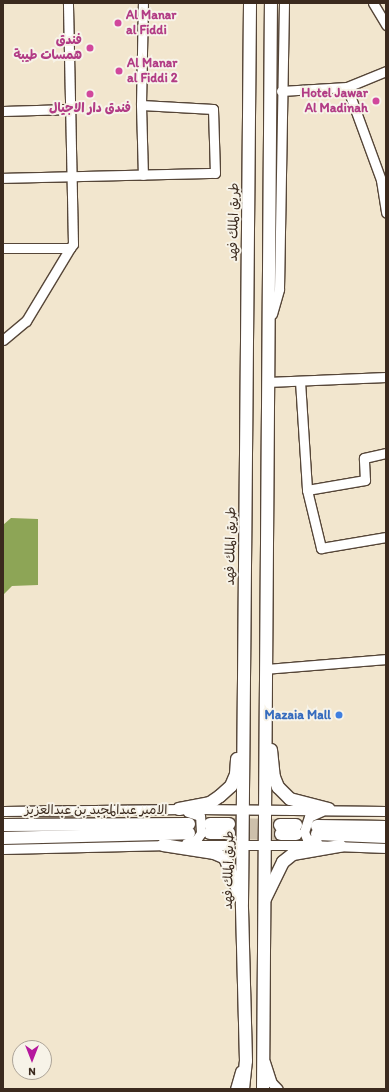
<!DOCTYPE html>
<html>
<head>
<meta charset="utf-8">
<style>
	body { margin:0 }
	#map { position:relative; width:389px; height:1092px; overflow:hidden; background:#f2e6ce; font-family:Itim,"Playpen Sans Arabic",sans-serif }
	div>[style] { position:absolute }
	.forest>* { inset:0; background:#8da556 }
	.major-tunnel>* { height:12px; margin-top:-6px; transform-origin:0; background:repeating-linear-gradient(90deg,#cdc0ab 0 12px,transparent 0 18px) }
	.roads { filter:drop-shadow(1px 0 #564638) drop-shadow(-1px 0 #564638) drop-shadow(0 1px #564638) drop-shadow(0 -1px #564638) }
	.minor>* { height:9px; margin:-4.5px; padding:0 4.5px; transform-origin:4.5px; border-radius:4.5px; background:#fff }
	.major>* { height:12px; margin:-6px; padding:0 6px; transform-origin:6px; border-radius:6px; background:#fff }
	.dots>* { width:11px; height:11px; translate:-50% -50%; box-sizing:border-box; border:2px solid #f7f3e8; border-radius:50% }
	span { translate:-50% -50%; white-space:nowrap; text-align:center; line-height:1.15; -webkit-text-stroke:4px #f7f3e8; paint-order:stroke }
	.hotel-label { font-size:13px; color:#b23c85; font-weight:700 }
	.left { translate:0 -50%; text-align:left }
	.right { translate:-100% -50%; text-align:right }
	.street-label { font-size:13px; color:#3b2a1e }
	.shop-label { font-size:13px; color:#366cbe; font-weight:700 }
	.frame { position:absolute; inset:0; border:4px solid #3b2a1e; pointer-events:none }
	.north { position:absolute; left:12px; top:1040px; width:40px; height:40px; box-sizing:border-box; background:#f7f3e8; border:1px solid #aca397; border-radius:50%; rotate:180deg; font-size:11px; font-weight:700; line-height:16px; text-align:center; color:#3b2a1e }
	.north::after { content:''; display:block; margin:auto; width:14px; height:18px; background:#b5179e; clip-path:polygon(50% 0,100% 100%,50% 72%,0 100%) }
</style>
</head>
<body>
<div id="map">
	<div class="forest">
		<i style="clip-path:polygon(11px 518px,38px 519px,38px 585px,12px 586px,3px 595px,3px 525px)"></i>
	</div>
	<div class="major-tunnel">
		<i style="left:229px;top:824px;width:51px;rotate:1.1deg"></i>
		<i style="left:229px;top:833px;width:52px;rotate:1.1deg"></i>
	</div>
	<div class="roads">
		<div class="minor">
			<i style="left:373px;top:3px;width:26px;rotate:59deg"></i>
			<i style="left:347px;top:87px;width:99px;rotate:69.9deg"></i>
			<i style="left:381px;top:180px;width:33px;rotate:81deg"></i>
			<i style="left:281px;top:91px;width:66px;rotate:-3.5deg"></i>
			<i style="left:347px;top:87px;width:42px;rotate:-22.3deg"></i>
			<i style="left:141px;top:105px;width:70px;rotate:88.4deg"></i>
			<i style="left:3px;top:111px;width:67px;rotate:-1.7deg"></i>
			<i style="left:3px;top:178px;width:212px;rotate:-1.4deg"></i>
			<i style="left:215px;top:173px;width:64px;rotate:-91.8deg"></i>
			<i style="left:213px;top:109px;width:72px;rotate:-176.8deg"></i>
			<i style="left:141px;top:105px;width:102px;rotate:-88.9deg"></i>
			<i style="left:3px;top:248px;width:67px"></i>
			<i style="left:70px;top:248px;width:5px;rotate:-53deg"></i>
			<i style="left:73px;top:244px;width:241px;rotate:-91.2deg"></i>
			<i style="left:272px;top:314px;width:26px;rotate:-74deg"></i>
			<i style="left:279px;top:289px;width:286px;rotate:-89deg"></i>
			<i style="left:3px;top:340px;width:30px;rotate:-40deg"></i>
			<i style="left:26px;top:321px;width:85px;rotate:-58.9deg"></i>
			<i style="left:300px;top:381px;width:109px;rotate:86.3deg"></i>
			<i style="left:307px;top:490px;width:60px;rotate:76.4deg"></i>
			<i style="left:321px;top:548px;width:66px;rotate:-9.6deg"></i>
			<i style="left:267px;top:382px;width:119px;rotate:-2.4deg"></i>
			<i style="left:307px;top:490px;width:59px;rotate:-9.8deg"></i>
			<i style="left:365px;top:480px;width:22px;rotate:-93deg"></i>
			<i style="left:364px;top:458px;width:23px;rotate:-13deg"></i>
			<i style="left:265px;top:669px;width:121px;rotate:-4.7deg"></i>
			<i style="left:198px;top:809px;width:188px;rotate:0.6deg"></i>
			<i style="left:3px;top:811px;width:182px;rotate:-0.6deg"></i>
			<i style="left:317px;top:842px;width:10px;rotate:-163deg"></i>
			<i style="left:307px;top:839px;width:8px;rotate:-113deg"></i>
			<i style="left:304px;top:832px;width:16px;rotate:-72deg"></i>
			<i style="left:309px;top:817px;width:14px;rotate:-25deg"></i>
			<i style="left:186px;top:843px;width:10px;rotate:-17deg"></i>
			<i style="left:196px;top:840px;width:9px;rotate:-54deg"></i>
			<i style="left:201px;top:833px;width:17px;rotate:-93deg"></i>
			<i style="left:200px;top:816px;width:13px;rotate:-162deg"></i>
			<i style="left:190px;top:845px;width:119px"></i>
			<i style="left:309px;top:845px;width:77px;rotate:2.2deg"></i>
			<i style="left:3px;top:849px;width:167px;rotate:-1.4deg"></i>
			<i style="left:265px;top:1062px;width:22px;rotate:72deg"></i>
			<i style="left:272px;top:1083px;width:8px;rotate:45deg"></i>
			<i style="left:235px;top:1089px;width:19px;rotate:-74deg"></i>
		</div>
		<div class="major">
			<i style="left:271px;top:750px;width:27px;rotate:84deg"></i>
			<i style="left:274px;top:777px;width:11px;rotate:68deg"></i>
			<i style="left:278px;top:787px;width:17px;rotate:45deg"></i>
			<i style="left:290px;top:799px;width:40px;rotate:14.4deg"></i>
			<i style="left:179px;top:809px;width:32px;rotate:-11deg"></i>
			<i style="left:210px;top:803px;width:12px;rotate:-35deg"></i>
			<i style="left:220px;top:796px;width:15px;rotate:-42deg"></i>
			<i style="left:231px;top:786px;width:13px;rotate:-67deg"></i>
			<i style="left:236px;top:774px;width:15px;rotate:-86deg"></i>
			<i style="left:210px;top:824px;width:19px"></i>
			<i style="left:3px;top:825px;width:186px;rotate:-0.3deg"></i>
			<i style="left:280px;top:825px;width:16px"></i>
			<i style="left:317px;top:826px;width:69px;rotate:0.8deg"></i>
			<i style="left:210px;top:833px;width:19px"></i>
			<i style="left:281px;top:834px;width:15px"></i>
			<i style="left:317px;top:834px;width:69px;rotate:2.5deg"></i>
			<i style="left:3px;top:838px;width:186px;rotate:-1.5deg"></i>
			<i style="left:163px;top:845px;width:52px;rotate:8.9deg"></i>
			<i style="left:214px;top:853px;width:12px;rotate:24deg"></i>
			<i style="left:225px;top:858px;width:37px;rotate:68deg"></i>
			<i style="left:265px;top:899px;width:41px;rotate:-64.1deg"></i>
			<i style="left:283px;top:862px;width:13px;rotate:-39deg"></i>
			<i style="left:293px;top:854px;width:48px;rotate:-9.7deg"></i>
			<i style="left:243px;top:1089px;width:28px;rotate:-84deg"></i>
			<i style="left:246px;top:1061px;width:158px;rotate:-91.5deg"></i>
			<i style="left:242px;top:903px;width:900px;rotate:-89.49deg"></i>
			<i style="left:263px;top:1089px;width:1086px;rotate:-89.58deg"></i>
		</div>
	</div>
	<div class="dots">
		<i style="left:118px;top:23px;background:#d1479c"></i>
		<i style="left:90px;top:48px;background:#d1479c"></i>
		<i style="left:119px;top:71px;background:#d1479c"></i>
		<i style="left:90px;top:94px;background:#d1479c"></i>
		<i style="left:376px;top:101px;background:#d1479c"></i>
		<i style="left:339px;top:715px;background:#3f7fe0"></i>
	</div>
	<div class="hotel-label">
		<span class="left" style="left:126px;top:23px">Al Manar<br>al Fiddi</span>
		<span class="right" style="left:82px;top:48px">فندق<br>همسات طيبة</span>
		<span class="left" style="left:127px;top:71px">Al Manar<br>al Fiddi 2</span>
		<span class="right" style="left:368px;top:101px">Hotel Jawar<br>Al Madinah</span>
		<span style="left:90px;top:108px">فندق دار الاجيال</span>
	</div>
	<div class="street-label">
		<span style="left:234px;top:222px;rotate:-89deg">طريق الملك فهد</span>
		<span style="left:231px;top:546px;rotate:-89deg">طريق الملك فهد</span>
		<span style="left:96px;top:810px">الامير عبدالمجيد بن عبدالعزيز</span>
		<span style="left:229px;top:870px;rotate:-89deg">طريق الملك فهد</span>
	</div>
	<div class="shop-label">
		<span class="right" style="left:331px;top:715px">Mazaia Mall</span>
	</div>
	<div class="frame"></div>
	<div class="north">N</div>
</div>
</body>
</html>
